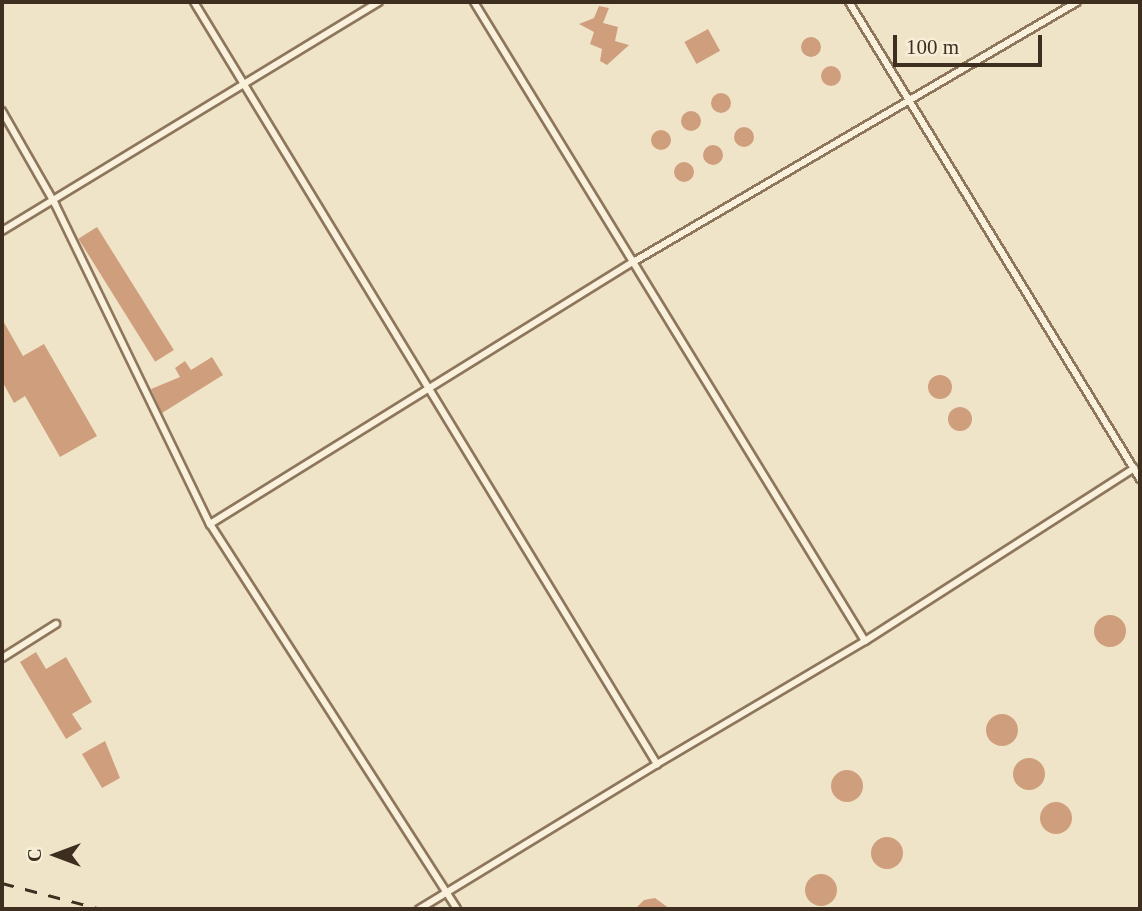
<!DOCTYPE html>
<html>
<head>
<meta charset="utf-8">
<style>
	body { margin:0 }
	#map { position:relative; width:1142px; height:911px; overflow:hidden; background:#f0e4c8; font-family:Georgia,serif }
	div>[style] { position:absolute }
	.building>* { inset:0; background:#cf9f7d; transform-origin:0 0 }
	.round { border-radius:50% }
	.roads { filter:drop-shadow(2px 0 #8d765c) drop-shadow(-2px 0 #8d765c) drop-shadow(0 2px #8d765c) drop-shadow(0 -2px #8d765c) }
	.lane>* { height:6px; margin:-3px; padding:0 3px; transform-origin:3px; border-radius:3px; background:#faf1dc }
	.rail>* { height:2.5px; margin-top:-1.25px; transform-origin:0; background:repeating-linear-gradient(90deg,#3d2e20 0 12px,transparent 0 24px) }
	span { translate:-50% -50%; white-space:nowrap; text-align:center; line-height:1.15; -webkit-text-stroke:7px #f7eed8; paint-order:stroke }
	.frame { position:absolute; inset:0; border:4px solid #3d2e20; pointer-events:none }
	.north { position:absolute; left:21px; top:820px; width:70px; height:70px; -webkit-text-stroke:5px #f7eed8; paint-order:stroke; rotate:270deg; font-size:19px; font-weight:700; line-height:28px; text-align:center; color:#3d2e20 }
	.north::after { content:''; display:block; margin:auto; width:24px; height:32px; background:#3d2e20; clip-path:polygon(50% 0,100% 100%,50% 72%,0 100%) }
	.scale { position:absolute; left:893px; top:35px; width:149px; height:32px; box-sizing:border-box; border:4px solid #3d2e20; border-top:0; padding-left:9px; font-size:21px; line-height:24px; white-space:nowrap; color:#3d2e20; -webkit-text-stroke:5px #f7eed8; paint-order:stroke }
</style>
</head>
<body>
<div id="map">
	<div class="building">
		<i style="clip-path:polygon(599px 6px,609px 8px,603px 23px,618px 27px,615px 41px,629px 45px,607px 65px,600px 61px,602px 49px,590px 44px,594px 32px,579px 24px,594px 18px)"></i>
		<i style="left:708px;top:29px;width:25px;height:27px;rotate:61deg"></i>
		<i class="round" style="left:801px;top:37px;width:20px;height:20px"></i>
		<i class="round" style="left:821px;top:66px;width:20px;height:20px"></i>
		<i class="round" style="left:711px;top:93px;width:20px;height:20px"></i>
		<i class="round" style="left:681px;top:111px;width:20px;height:20px"></i>
		<i class="round" style="left:734px;top:127px;width:20px;height:20px"></i>
		<i class="round" style="left:651px;top:130px;width:20px;height:20px"></i>
		<i class="round" style="left:703px;top:145px;width:20px;height:20px"></i>
		<i class="round" style="left:674px;top:162px;width:20px;height:20px"></i>
		<i style="left:97px;top:227px;width:145px;height:22px;rotate:58deg"></i>
		<i style="clip-path:polygon(2px 319px,23px 356px,44px 344px,97px 436px,60px 457px,25px 396px,14px 403px,2px 381px)"></i>
		<i style="clip-path:polygon(212px 357px,223px 375px,162px 413px,151px 389px,180px 377px,175px 368px,185px 361px,191px 370px)"></i>
		<i class="round" style="left:928px;top:375px;width:24px;height:24px"></i>
		<i class="round" style="left:948px;top:407px;width:24px;height:24px"></i>
		<i class="round" style="left:1094px;top:615px;width:32px;height:32px"></i>
		<i style="clip-path:polygon(36px 652px,46px 669px,66px 657px,92px 702px,72px 714px,82px 729px,66px 739px,20px 662px)"></i>
		<i class="round" style="left:986px;top:714px;width:32px;height:32px"></i>
		<i style="clip-path:polygon(105px 741px,120px 778px,102px 788px,82px 754px)"></i>
		<i class="round" style="left:1013px;top:758px;width:32px;height:32px"></i>
		<i class="round" style="left:831px;top:770px;width:32px;height:32px"></i>
		<i class="round" style="left:1040px;top:802px;width:32px;height:32px"></i>
		<i class="round" style="left:871px;top:837px;width:32px;height:32px"></i>
		<i class="round" style="left:805px;top:874px;width:32px;height:32px"></i>
		<i style="clip-path:polygon(655px 898px,670px 909px,635px 909px,644px 900px)"></i>
	</div>
	<div class="roads">
		<div class="lane">
			<i style="left:194px;top:2px;width:892px;rotate:58.72deg"></i>
			<i style="left:657px;top:764px;width:279px;rotate:148.6deg"></i>
			<i style="left:474px;top:2px;width:749px;rotate:58.54deg"></i>
			<i style="left:849px;top:2px;width:559px;rotate:58.61deg"></i>
			<i style="left:2px;top:111px;width:107px;rotate:60.3deg"></i>
			<i style="left:55px;top:204px;width:356px;rotate:64.2deg"></i>
			<i style="left:210px;top:524px;width:457px;rotate:57.3deg"></i>
			<i style="left:2px;top:231px;width:441px;rotate:-31.3deg"></i>
			<i style="left:210px;top:524px;width:500px;rotate:-31.8deg"></i>
			<i style="left:635px;top:261px;width:512px;rotate:-30.37deg"></i>
			<i style="left:2px;top:658px;width:64px;rotate:-32.2deg"></i>
			<i style="left:657px;top:764px;width:242px;rotate:-30.6deg"></i>
			<i style="left:865px;top:641px;width:320px;rotate:-32.7deg"></i>
		</div>
	</div>
	<div class="rail">
		<i style="left:2px;top:883px;width:102px;rotate:14.7deg"></i>
	</div>
	<div class="frame"></div>
	<div class="north">С</div>
	<div class="scale">100 m</div>
</div>
</body>
</html>
